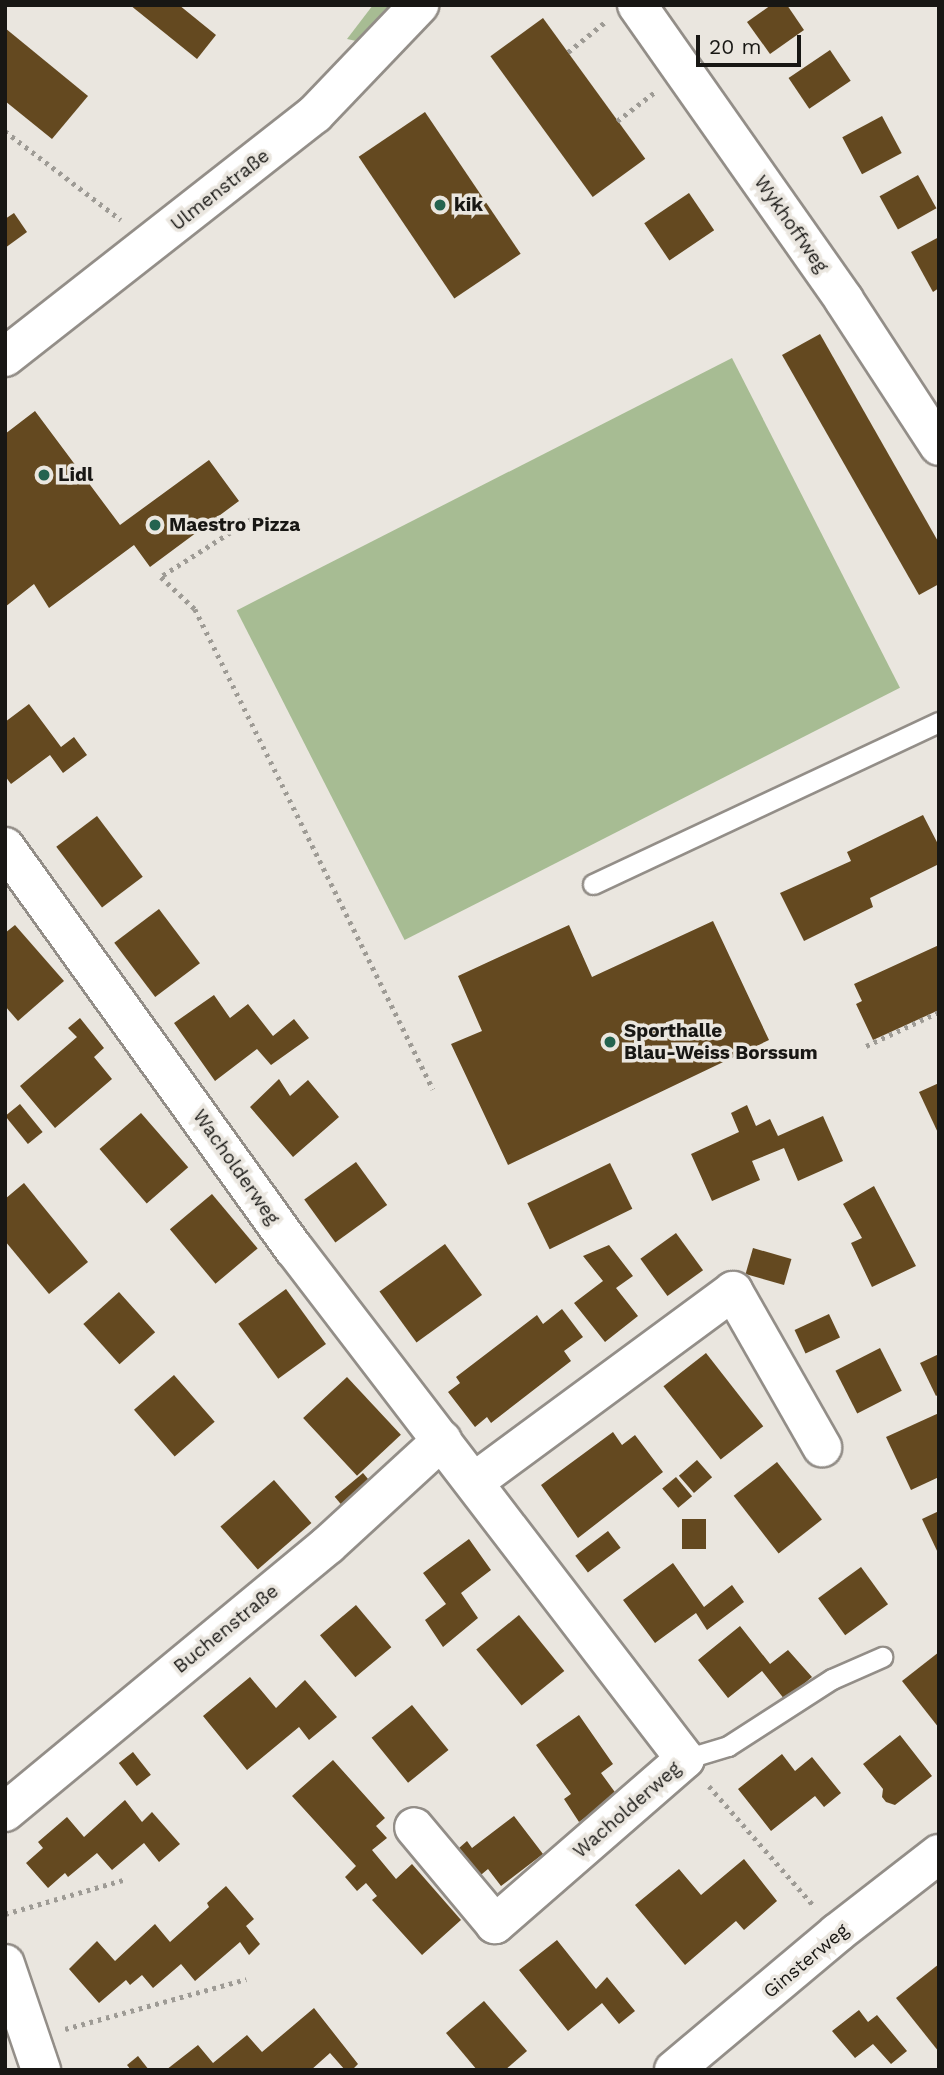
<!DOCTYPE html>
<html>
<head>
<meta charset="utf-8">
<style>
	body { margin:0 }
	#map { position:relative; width:944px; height:2075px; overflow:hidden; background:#eae6df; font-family:"Work Sans",sans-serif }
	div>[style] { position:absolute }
	.green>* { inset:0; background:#a7bc93; transform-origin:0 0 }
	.building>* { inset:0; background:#644920; transform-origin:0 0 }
	.path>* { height:4.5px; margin-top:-2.25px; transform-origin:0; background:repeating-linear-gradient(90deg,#9e9b95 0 3.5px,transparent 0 8.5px) }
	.roads { filter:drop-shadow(2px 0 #938e88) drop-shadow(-2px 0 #938e88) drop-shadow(0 2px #938e88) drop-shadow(0 -2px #938e88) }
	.service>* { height:19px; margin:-9.5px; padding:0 9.5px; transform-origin:9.5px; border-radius:9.5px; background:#fff }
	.minor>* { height:38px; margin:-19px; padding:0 19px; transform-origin:19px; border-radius:19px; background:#fff }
	.dots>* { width:19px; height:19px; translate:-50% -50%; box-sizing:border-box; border:4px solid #eae6df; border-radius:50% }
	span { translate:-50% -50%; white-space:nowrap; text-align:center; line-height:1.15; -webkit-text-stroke:7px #eae6df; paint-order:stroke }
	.street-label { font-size:19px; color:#181714 }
	.poi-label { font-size:19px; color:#181714; font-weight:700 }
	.left { translate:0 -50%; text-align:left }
	.frame { position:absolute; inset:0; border:7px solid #181714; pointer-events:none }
	.scale { position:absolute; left:696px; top:35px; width:105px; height:32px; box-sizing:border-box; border:4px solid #181714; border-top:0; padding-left:9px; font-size:21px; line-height:24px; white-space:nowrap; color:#181714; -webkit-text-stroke:5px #eae6df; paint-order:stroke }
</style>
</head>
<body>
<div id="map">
	<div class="green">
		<i style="clip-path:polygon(373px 5px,394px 5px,361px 42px,347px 39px)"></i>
		<i style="left:732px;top:358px;width:370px;height:556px;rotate:63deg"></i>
	</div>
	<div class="building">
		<i style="clip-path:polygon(130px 5px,179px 5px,216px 35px,197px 59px)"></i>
		<i style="clip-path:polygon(771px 5px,787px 5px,804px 30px,770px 54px,747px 22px)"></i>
		<i style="left:543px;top:18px;width:174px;height:65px;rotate:54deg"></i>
		<i style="clip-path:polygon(5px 28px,88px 96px,52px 139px,5px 101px)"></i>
		<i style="left:830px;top:50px;width:37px;height:50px;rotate:56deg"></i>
		<i style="left:425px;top:112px;width:171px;height:80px;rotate:56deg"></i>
		<i style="left:882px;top:116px;width:42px;height:45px;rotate:62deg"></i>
		<i style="left:918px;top:175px;width:38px;height:44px;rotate:61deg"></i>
		<i style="left:689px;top:193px;width:45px;height:54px;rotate:56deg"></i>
		<i style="clip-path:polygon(14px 213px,27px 232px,5px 248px,5px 219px)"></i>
		<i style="clip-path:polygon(939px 237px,939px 288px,933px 292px,911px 252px)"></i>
		<i style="clip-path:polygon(820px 334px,939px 543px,939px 584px,919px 595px,782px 355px)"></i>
		<i style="clip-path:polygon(35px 411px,120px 525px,209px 460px,239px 501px,150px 567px,134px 545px,49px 608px,34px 584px,5px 607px,5px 434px)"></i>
		<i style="clip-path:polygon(29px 704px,61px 747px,74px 737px,87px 755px,63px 773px,50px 755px,11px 784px,5px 776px,5px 722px)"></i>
		<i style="clip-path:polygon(923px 815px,939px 846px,939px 864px,870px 898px,873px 907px,804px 941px,780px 893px,851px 861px,847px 852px)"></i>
		<i style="left:97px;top:816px;width:76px;height:51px;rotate:53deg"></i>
		<i style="left:159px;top:909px;width:68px;height:56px;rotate:53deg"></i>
		<i style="clip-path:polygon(713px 921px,769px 1040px,508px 1165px,451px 1044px,482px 1031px,458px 976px,569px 925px,592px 977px)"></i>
		<i style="clip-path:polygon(15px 925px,64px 981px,18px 1021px,5px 1006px,5px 933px)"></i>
		<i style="clip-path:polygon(939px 945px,939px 1010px,873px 1040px,856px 1004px,862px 1001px,854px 984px)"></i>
		<i style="clip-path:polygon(214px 995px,230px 1018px,248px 1004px,273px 1036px,294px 1019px,309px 1038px,271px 1065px,257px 1049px,215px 1081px,174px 1023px)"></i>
		<i style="clip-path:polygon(80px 1018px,104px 1048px,94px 1057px,112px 1079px,55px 1128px,20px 1086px,77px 1037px,68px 1028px)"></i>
		<i style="clip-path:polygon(279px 1079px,290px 1096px,308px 1080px,339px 1117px,293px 1157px,250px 1107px)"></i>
		<i style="clip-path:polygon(939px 1083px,939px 1135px,919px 1092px)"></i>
		<i style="left:20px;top:1104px;width:36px;height:19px;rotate:51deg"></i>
		<i style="clip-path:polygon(747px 1105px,756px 1126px,770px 1119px,778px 1136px,823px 1116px,843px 1161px,798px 1181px,784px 1148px,752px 1161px,760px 1180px,712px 1201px,691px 1154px,739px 1132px,731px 1113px)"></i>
		<i style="left:141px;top:1113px;width:72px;height:55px;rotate:49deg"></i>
		<i style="left:356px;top:1162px;width:53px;height:64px;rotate:54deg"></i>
		<i style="left:610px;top:1163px;width:51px;height:92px;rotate:64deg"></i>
		<i style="clip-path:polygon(24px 1183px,88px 1262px,49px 1294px,5px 1241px,5px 1199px)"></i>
		<i style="clip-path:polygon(874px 1186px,916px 1266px,872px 1287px,851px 1243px,862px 1238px,843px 1204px)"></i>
		<i style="left:212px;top:1194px;width:71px;height:55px;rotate:50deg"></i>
		<i style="left:676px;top:1233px;width:46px;height:44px;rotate:54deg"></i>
		<i style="left:445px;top:1244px;width:63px;height:81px;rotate:54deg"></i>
		<i style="clip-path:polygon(609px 1245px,633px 1276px,616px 1288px,638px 1316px,605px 1342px,574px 1303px,603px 1281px,583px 1256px)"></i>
		<i style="left:753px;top:1248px;width:40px;height:27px;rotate:16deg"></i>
		<i style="left:286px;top:1289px;width:68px;height:59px;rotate:54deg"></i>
		<i style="left:119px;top:1292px;width:54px;height:48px;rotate:48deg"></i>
		<i style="clip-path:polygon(562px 1309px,583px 1337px,564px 1351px,571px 1361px,491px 1423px,487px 1417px,475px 1427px,448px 1392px,460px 1383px,456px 1377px,537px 1315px,543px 1324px)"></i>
		<i style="left:829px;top:1314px;width:26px;height:38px;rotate:65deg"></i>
		<i style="left:880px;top:1348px;width:48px;height:50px;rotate:63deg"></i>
		<i style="left:706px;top:1353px;width:93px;height:54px;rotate:52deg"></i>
		<i style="clip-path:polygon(939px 1354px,939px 1394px,936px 1396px,920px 1363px)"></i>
		<i style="left:174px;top:1375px;width:62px;height:53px;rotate:49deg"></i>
		<i style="left:347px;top:1377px;width:79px;height:60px;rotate:47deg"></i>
		<i style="clip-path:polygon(939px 1413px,939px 1477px,911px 1490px,886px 1437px)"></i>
		<i style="clip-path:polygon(613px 1432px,622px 1445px,635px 1435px,663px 1472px,578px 1538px,541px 1485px)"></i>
		<i style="left:697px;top:1460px;width:23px;height:24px;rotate:49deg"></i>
		<i style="left:777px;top:1462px;width:73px;height:55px;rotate:52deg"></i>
		<i style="left:363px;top:1473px;width:16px;height:37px;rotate:50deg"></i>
		<i style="left:676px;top:1477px;width:25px;height:18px;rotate:50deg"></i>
		<i style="left:274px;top:1480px;width:57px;height:71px;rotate:49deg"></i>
		<i style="clip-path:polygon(939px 1511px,939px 1555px,922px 1519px)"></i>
		<i style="left:682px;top:1519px;width:24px;height:30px"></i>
		<i style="left:608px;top:1531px;width:21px;height:41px;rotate:53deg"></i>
		<i style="clip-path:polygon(469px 1539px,491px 1570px,461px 1593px,478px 1618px,443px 1647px,425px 1620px,446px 1604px,423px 1573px)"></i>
		<i style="clip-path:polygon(673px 1563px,704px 1607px,732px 1585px,744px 1602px,707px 1630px,696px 1613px,655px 1643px,623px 1600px)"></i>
		<i style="left:861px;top:1567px;width:46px;height:53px;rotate:54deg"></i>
		<i style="left:356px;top:1605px;width:55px;height:47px;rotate:50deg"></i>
		<i style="left:519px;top:1615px;width:72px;height:55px;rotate:51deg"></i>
		<i style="clip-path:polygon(740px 1626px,770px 1664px,788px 1650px,812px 1677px,785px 1700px,762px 1671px,728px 1698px,698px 1660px)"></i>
		<i style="clip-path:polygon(939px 1652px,939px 1728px,902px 1681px)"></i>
		<i style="clip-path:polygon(250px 1677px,276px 1708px,305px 1680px,337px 1717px,309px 1740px,299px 1727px,247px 1770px,203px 1716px)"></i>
		<i style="left:412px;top:1705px;width:58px;height:52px;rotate:51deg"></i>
		<i style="clip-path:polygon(579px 1715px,613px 1764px,601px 1773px,617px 1795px,579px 1822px,564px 1799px,571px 1794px,536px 1745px)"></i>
		<i style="clip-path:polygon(900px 1735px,932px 1776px,895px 1805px,886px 1802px,882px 1797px,883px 1789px,863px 1764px)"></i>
		<i style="left:133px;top:1752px;width:29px;height:18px;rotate:52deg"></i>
		<i style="clip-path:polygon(782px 1754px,795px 1771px,812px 1757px,841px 1793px,824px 1807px,815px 1796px,771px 1831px,738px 1789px)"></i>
		<i style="clip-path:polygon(333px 1760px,385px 1818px,376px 1826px,387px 1838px,372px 1850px,396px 1879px,412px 1864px,461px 1920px,422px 1955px,372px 1900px,377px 1896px,366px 1883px,357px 1891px,345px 1877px,356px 1866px,292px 1796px)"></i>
		<i style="clip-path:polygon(125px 1800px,142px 1822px,152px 1812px,180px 1844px,159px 1862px,144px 1843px,112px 1870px,97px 1853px,68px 1877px,65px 1873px,48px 1888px,26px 1863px,43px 1848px,38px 1842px,67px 1817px,84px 1837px)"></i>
		<i style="clip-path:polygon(514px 1816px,543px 1854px,501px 1886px,488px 1869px,470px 1884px,450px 1856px,467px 1841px,472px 1848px)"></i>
		<i style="clip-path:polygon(744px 1859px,777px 1901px,744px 1930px,736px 1921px,685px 1965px,635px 1905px,679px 1869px,701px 1895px)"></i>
		<i style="clip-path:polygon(226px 1886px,254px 1919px,246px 1926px,260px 1944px,249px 1955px,240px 1942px,195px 1981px,181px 1964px,153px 1988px,142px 1975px,130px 1985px,126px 1980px,99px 2003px,69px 1969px,97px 1941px,115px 1961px,155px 1924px,170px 1942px,209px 1907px,207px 1903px)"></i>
		<i style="clip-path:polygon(557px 1940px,596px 1989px,607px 1977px,635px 2011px,619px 2024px,602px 2003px,568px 2031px,519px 1970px)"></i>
		<i style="clip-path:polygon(939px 1964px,939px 2052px,896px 1998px)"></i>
		<i style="clip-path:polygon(484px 2001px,527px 2051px,505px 2070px,477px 2070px,446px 2033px)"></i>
		<i style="clip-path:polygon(314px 2008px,358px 2064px,352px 2070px,345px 2070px,330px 2053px,311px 2070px,166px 2070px,198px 2045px,213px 2063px,247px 2035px,262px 2052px)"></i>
		<i style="clip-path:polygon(859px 2010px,868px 2022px,877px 2015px,907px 2051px,891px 2064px,873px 2044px,855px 2058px,832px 2031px)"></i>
		<i style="clip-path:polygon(138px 2056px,149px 2070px,131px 2070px,127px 2065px)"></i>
	</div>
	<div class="path">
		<i style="left:568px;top:52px;width:48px;rotate:-39deg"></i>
		<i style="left:617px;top:121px;width:48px;rotate:-37.3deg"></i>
		<i style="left:5px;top:131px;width:146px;rotate:37.5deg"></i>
		<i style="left:252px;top:519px;width:108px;rotate:147.5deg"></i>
		<i style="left:161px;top:577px;width:47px;rotate:43.3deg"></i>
		<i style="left:195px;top:609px;width:536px;rotate:63.63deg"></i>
		<i style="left:866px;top:1046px;width:81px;rotate:-25deg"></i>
		<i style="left:709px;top:1786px;width:159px;rotate:48.8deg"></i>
		<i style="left:5px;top:1914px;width:126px;rotate:-16.1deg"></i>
		<i style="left:65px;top:2029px;width:188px;rotate:-15.4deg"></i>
	</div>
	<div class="roads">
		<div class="service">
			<i style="left:593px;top:884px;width:382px;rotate:-25.1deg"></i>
			<i style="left:685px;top:1759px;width:45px;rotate:-16.8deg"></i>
			<i style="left:728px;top:1746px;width:124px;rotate:-32.8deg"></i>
			<i style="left:832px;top:1679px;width:55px;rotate:-23.7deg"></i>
		</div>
		<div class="minor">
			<i style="left:637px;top:5px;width:360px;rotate:54.9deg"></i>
			<i style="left:844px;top:300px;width:174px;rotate:56.9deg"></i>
			<i style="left:5px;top:357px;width:394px;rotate:-38.1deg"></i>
			<i style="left:315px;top:114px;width:151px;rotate:-46.3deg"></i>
			<i style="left:5px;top:847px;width:496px;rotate:54.3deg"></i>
			<i style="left:295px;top:1250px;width:641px;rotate:52.54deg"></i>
			<i style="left:685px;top:1759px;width:252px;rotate:139deg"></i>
			<i style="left:495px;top:1924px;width:126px;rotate:-129.9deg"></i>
			<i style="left:474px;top:1482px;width:322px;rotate:-36.4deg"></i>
			<i style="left:733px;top:1291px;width:180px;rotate:60.3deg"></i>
			<i style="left:5px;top:1812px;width:419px;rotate:-39.6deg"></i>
			<i style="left:328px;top:1545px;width:155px;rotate:-42.6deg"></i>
			<i style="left:5px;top:1964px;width:112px;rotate:71.2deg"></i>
			<i style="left:674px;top:2070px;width:213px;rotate:-40deg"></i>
			<i style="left:837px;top:1933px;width:129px;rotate:-37.8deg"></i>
		</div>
	</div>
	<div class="dots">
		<i style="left:440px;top:205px;background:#24634f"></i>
		<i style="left:44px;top:475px;background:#24634f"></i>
		<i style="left:155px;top:525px;background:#24634f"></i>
		<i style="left:610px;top:1042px;background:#24634f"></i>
	</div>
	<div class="street-label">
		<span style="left:220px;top:190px;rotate:-38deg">Ulmenstraße</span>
		<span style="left:791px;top:224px;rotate:55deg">Wykhoffweg</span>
		<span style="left:236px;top:1167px;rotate:55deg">Wacholderweg</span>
		<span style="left:226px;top:1629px;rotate:-39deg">Buchenstraße</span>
		<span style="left:627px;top:1810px;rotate:-41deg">Wacholderweg</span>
		<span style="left:806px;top:1961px;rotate:-40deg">Ginsterweg</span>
	</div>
	<div class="poi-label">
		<span class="left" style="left:454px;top:205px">kik</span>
		<span class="left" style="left:58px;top:475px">Lidl</span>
		<span class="left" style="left:169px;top:525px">Maestro Pizza</span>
		<span class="left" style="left:624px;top:1042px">Sporthalle<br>Blau-Weiss Borssum</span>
	</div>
	<div class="frame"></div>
	<div class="scale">20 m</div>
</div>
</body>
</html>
